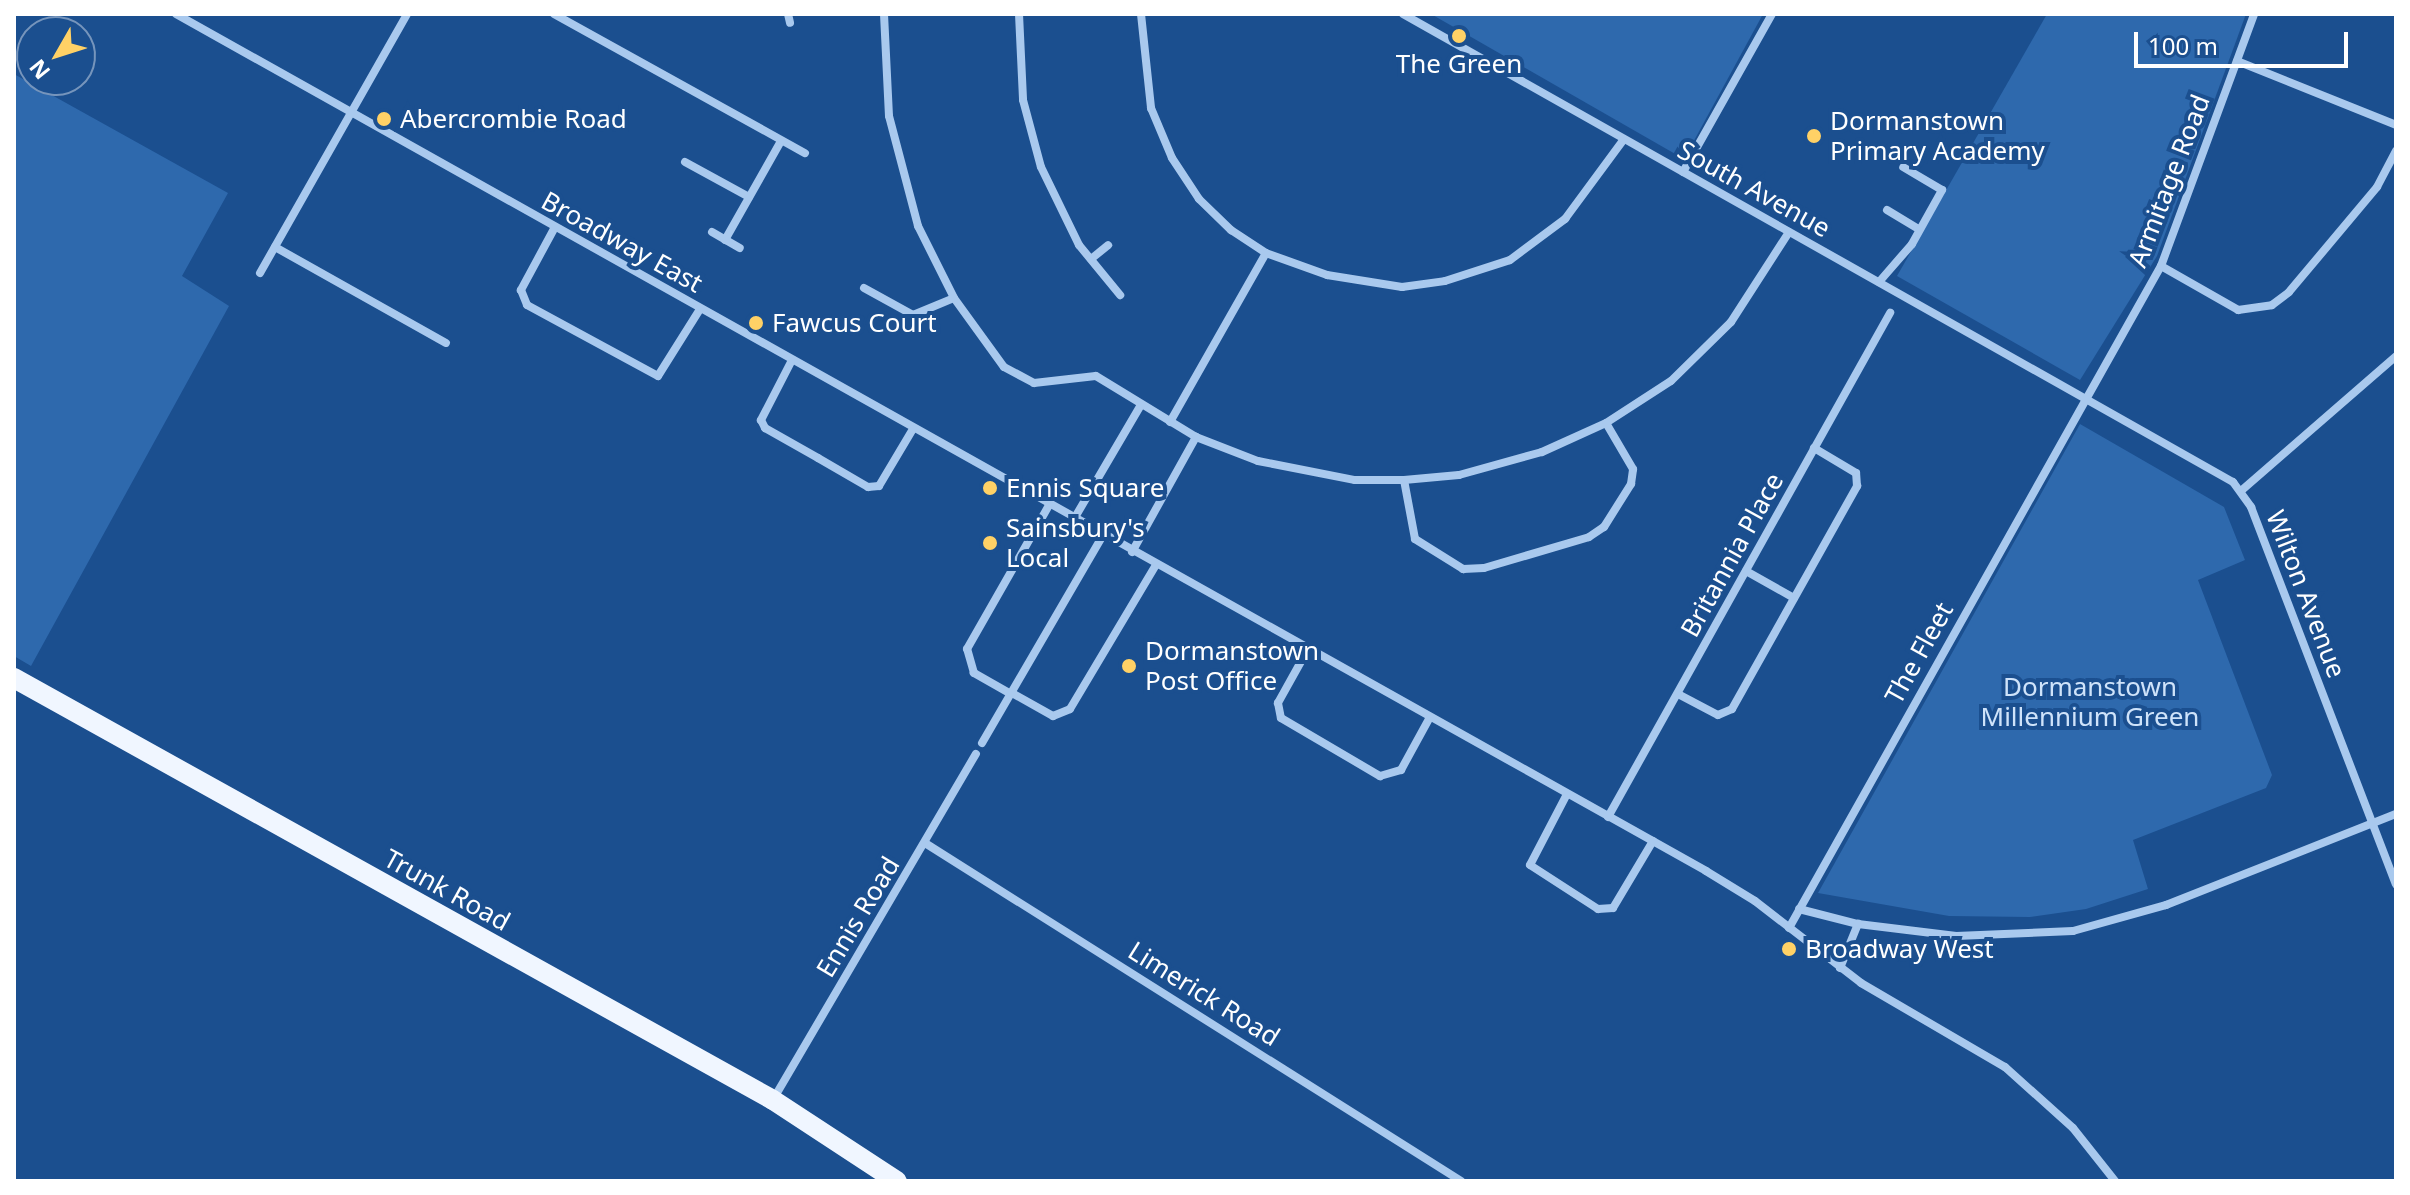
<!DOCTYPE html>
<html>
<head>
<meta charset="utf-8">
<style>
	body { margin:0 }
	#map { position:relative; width:2410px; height:1195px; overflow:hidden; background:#1b4f8f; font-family:"Noto Sans",sans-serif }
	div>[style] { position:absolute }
	.green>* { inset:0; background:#2e69ad }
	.street>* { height:8px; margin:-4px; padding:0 4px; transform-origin:4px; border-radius:4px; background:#a9c9ee }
	.primary>* { height:20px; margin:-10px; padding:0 10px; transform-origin:10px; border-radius:10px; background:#f0f6ff }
	.dots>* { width:22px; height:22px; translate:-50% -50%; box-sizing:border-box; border:4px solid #1b4f8f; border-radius:50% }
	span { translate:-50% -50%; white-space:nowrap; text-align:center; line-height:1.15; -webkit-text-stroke:8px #1b4f8f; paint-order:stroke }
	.poi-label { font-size:26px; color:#fff }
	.left { translate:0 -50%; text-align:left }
	.street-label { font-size:26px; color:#fff }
	.park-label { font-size:26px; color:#cfe3fa }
	.frame { position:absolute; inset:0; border:16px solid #fff; pointer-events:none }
	.north { position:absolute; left:16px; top:16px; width:80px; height:80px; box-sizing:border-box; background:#1b4f8f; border:2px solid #7695bc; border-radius:50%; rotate:231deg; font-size:22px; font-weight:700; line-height:32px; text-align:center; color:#fff }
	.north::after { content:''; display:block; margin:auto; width:28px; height:36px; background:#ffd166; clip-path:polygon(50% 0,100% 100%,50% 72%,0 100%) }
	.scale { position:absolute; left:2134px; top:32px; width:214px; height:36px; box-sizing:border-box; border:4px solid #fff; border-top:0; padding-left:10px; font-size:24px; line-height:28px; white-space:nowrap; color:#fff; -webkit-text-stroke:6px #1b4f8f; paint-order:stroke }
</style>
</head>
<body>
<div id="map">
	<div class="green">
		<i style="clip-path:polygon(1431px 14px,1763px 14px,1684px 159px)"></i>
		<i style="clip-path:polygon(2047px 14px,2246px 14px,2157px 256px,2080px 380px,1897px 276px)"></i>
		<i style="clip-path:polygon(14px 74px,228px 193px,182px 276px,229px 306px,31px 666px,14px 656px)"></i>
		<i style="clip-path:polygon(2080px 424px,2224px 507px,2245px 560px,2198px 580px,2272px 775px,2266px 788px,2133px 840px,2148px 889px,2086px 909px,2030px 917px,1949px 916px,1818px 893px)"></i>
	</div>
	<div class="street">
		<i style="left:176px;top:14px;width:1754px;rotate:29.25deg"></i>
		<i style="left:1706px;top:871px;width:57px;rotate:31.5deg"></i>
		<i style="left:1755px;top:901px;width:134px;rotate:37.7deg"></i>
		<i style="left:1861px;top:983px;width:167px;rotate:30.3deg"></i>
		<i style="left:2005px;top:1067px;width:91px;rotate:41.9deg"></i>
		<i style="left:2073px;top:1128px;width:68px;rotate:51.6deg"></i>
		<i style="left:554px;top:14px;width:287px;rotate:29deg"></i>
		<i style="left:788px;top:14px;width:9px;rotate:77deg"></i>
		<i style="left:884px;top:14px;width:102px;rotate:87.2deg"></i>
		<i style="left:889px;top:116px;width:114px;rotate:75.2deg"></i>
		<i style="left:918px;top:226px;width:80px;rotate:63.4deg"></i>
		<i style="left:954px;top:298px;width:85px;rotate:54.1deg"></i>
		<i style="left:1004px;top:367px;width:34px;rotate:28deg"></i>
		<i style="left:1034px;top:383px;width:62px;rotate:-6.4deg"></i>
		<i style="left:1096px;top:376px;width:117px;rotate:31.4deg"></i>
		<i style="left:1196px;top:437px;width:66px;rotate:21.2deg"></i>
		<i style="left:1258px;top:461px;width:99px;rotate:11.1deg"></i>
		<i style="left:1355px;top:480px;width:49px"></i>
		<i style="left:1404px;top:480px;width:55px;rotate:-5.2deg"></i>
		<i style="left:1459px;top:475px;width:86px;rotate:-15.5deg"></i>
		<i style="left:1542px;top:452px;width:70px;rotate:-24.4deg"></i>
		<i style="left:1606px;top:423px;width:77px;rotate:-32.9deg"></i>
		<i style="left:1671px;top:381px;width:84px;rotate:-44.5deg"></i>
		<i style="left:1731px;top:322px;width:107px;rotate:-57.2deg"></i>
		<i style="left:1019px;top:14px;width:86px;rotate:87.3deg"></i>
		<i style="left:1023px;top:100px;width:69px;rotate:75deg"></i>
		<i style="left:1041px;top:167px;width:87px;rotate:64deg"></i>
		<i style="left:1079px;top:245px;width:65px;rotate:50.6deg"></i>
		<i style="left:1141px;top:14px;width:95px;rotate:83.9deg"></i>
		<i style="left:1151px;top:108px;width:54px;rotate:67.2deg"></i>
		<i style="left:1172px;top:158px;width:49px;rotate:56.6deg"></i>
		<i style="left:1199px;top:199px;width:45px;rotate:44.1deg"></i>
		<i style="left:1231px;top:230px;width:42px;rotate:33.3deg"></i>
		<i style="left:1266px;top:253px;width:65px;rotate:19.8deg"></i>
		<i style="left:1327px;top:275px;width:76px;rotate:9.1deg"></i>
		<i style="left:1402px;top:287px;width:43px;rotate:-7.9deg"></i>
		<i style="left:1445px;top:281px;width:68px;rotate:-17.9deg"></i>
		<i style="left:1510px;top:260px;width:69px;rotate:-36.7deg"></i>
		<i style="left:1565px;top:219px;width:99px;rotate:-53.6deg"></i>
		<i style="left:1403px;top:14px;width:953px;rotate:29.42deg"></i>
		<i style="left:2233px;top:482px;width:31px;rotate:54deg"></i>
		<i style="left:2251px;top:507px;width:404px;rotate:69deg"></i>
		<i style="left:2237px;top:61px;width:171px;rotate:21.9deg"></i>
		<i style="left:685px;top:162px;width:73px;rotate:28.7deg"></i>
		<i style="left:1683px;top:172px;width:181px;rotate:-60.6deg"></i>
		<i style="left:1887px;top:210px;width:37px;rotate:31deg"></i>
		<i style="left:555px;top:227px;width:72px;rotate:118.4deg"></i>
		<i style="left:521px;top:290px;width:16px;rotate:68deg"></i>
		<i style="left:527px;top:305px;width:149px;rotate:28.5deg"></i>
		<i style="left:658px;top:376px;width:79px;rotate:-57.9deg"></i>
		<i style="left:712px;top:232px;width:32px;rotate:30deg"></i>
		<i style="left:725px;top:240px;width:114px;rotate:-60.5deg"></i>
		<i style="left:275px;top:247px;width:196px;rotate:29.3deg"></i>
		<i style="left:1091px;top:259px;width:22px;rotate:-39deg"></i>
		<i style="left:2161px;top:266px;width:89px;rotate:29.7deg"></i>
		<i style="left:2238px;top:310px;width:34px;rotate:-8deg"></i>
		<i style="left:2272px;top:305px;width:21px;rotate:-37deg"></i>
		<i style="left:2289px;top:292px;width:137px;rotate:-50deg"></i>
		<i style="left:2377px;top:187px;width:41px;rotate:-62.2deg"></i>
		<i style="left:260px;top:273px;width:298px;rotate:-60.4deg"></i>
		<i style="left:1879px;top:282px;width:50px;rotate:-49deg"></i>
		<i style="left:1912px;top:244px;width:62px;rotate:-60.9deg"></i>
		<i style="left:1942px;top:190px;width:45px;rotate:-149.5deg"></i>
		<i style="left:864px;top:288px;width:56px;rotate:28.9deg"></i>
		<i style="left:913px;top:315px;width:44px;rotate:-22.5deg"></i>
		<i style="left:792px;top:360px;width:68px;rotate:117.3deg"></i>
		<i style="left:761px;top:420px;width:9px;rotate:63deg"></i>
		<i style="left:765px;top:428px;width:61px;rotate:29.5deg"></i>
		<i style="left:818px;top:458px;width:58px;rotate:30.1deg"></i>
		<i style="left:868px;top:487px;width:11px;rotate:-5deg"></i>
		<i style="left:879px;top:486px;width:66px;rotate:-59.2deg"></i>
		<i style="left:1170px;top:422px;width:194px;rotate:-60.4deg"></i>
		<i style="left:1404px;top:480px;width:60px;rotate:79.4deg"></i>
		<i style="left:1415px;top:539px;width:57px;rotate:32deg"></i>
		<i style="left:1463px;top:569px;width:21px;rotate:-3deg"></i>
		<i style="left:1484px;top:568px;width:109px;rotate:-16.4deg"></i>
		<i style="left:1589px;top:537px;width:18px;rotate:-34deg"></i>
		<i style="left:1604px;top:527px;width:51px;rotate:-57.9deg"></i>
		<i style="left:1631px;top:484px;width:15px;rotate:-82deg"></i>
		<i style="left:1633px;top:469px;width:53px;rotate:-120.4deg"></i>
		<i style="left:2242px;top:490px;width:204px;rotate:-41deg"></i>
		<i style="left:1074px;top:519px;width:132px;rotate:-59.6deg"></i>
		<i style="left:1132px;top:552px;width:132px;rotate:-60.9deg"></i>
		<i style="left:1746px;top:571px;width:55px;rotate:29.4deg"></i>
		<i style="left:1308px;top:649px;width:62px;rotate:119.1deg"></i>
		<i style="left:1278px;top:703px;width:15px;rotate:79deg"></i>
		<i style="left:1281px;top:718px;width:115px;rotate:30.4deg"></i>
		<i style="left:1380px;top:776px;width:22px;rotate:-16deg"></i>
		<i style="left:1401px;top:770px;width:60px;rotate:-61.3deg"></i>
		<i style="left:1012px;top:693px;width:47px;rotate:29.3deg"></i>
		<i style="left:1053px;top:716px;width:18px;rotate:-22deg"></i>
		<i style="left:1070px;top:709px;width:168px;rotate:-59.2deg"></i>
		<i style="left:1011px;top:694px;width:43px;rotate:-150.4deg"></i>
		<i style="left:974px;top:673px;width:25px;rotate:-106deg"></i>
		<i style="left:967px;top:649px;width:166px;rotate:-60.3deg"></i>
		<i style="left:1678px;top:694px;width:45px;rotate:27.7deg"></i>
		<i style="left:1718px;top:715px;width:15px;rotate:-23deg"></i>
		<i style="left:1732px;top:709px;width:256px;rotate:-60.7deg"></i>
		<i style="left:1857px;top:486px;width:13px;rotate:-94deg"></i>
		<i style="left:1856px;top:473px;width:49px;rotate:-149.2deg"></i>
		<i style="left:982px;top:743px;width:241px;rotate:-59.8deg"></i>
		<i style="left:1567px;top:794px;width:80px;rotate:117.5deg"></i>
		<i style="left:1530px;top:865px;width:81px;rotate:32.9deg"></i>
		<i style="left:1598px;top:909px;width:15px;rotate:-4deg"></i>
		<i style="left:1613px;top:908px;width:78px;rotate:-59.2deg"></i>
		<i style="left:1608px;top:817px;width:578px;rotate:-60.77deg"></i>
		<i style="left:925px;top:843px;width:634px;rotate:32.24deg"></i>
		<i style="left:1799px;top:909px;width:61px;rotate:14.3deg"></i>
		<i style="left:1858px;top:924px;width:99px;rotate:7deg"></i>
		<i style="left:1956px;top:936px;width:117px;rotate:-2.4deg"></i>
		<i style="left:2073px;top:931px;width:97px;rotate:-15.6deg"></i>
		<i style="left:2166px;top:905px;width:247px;rotate:-21.6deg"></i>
		<i style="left:1789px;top:928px;width:759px;rotate:-60.67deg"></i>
		<i style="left:2161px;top:266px;width:269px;rotate:-69.7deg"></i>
		<i style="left:1840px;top:968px;width:48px;rotate:-67.8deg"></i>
		<i style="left:774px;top:1098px;width:399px;rotate:-59.6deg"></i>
	</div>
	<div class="primary">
		<i style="left:14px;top:678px;width:868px;rotate:29.07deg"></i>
		<i style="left:773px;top:1100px;width:148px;rotate:33.2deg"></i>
	</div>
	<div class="dots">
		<i style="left:1459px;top:36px;background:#ffd166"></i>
		<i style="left:384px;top:119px;background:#ffd166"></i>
		<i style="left:1814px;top:136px;background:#ffd166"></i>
		<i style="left:756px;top:323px;background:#ffd166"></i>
		<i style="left:990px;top:488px;background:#ffd166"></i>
		<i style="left:990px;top:543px;background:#ffd166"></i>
		<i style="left:1129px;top:666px;background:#ffd166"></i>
		<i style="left:1789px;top:949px;background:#ffd166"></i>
	</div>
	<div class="poi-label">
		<span style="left:1459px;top:64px">The Green</span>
		<span class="left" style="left:400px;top:119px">Abercrombie Road</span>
		<span class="left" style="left:1830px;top:136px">Dormanstown<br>Primary Academy</span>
		<span class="left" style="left:772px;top:323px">Fawcus Court</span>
		<span class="left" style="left:1006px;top:488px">Ennis Square</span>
		<span class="left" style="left:1006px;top:543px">Sainsbury's<br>Local</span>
		<span class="left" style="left:1145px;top:666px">Dormanstown<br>Post Office</span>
		<span class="left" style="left:1805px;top:949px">Broadway West</span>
	</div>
	<div class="street-label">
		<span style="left:2169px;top:181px;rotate:-69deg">Armitage Road</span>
		<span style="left:1754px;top:189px;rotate:29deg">South Avenue</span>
		<span style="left:622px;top:242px;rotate:29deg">Broadway East</span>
		<span style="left:1732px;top:555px;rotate:-61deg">Britannia Place</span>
		<span style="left:2306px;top:594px;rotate:69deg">Wilton Avenue</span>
		<span style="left:1919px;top:653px;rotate:-61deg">The Fleet</span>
		<span style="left:447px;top:890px;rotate:29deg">Trunk Road</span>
		<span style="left:858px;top:917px;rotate:-59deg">Ennis Road</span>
		<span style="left:1204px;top:994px;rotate:32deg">Limerick Road</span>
	</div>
	<div class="park-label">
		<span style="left:2090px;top:702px">Dormanstown<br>Millennium Green</span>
	</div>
	<div class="frame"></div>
	<div class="north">N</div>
	<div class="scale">100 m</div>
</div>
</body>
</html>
